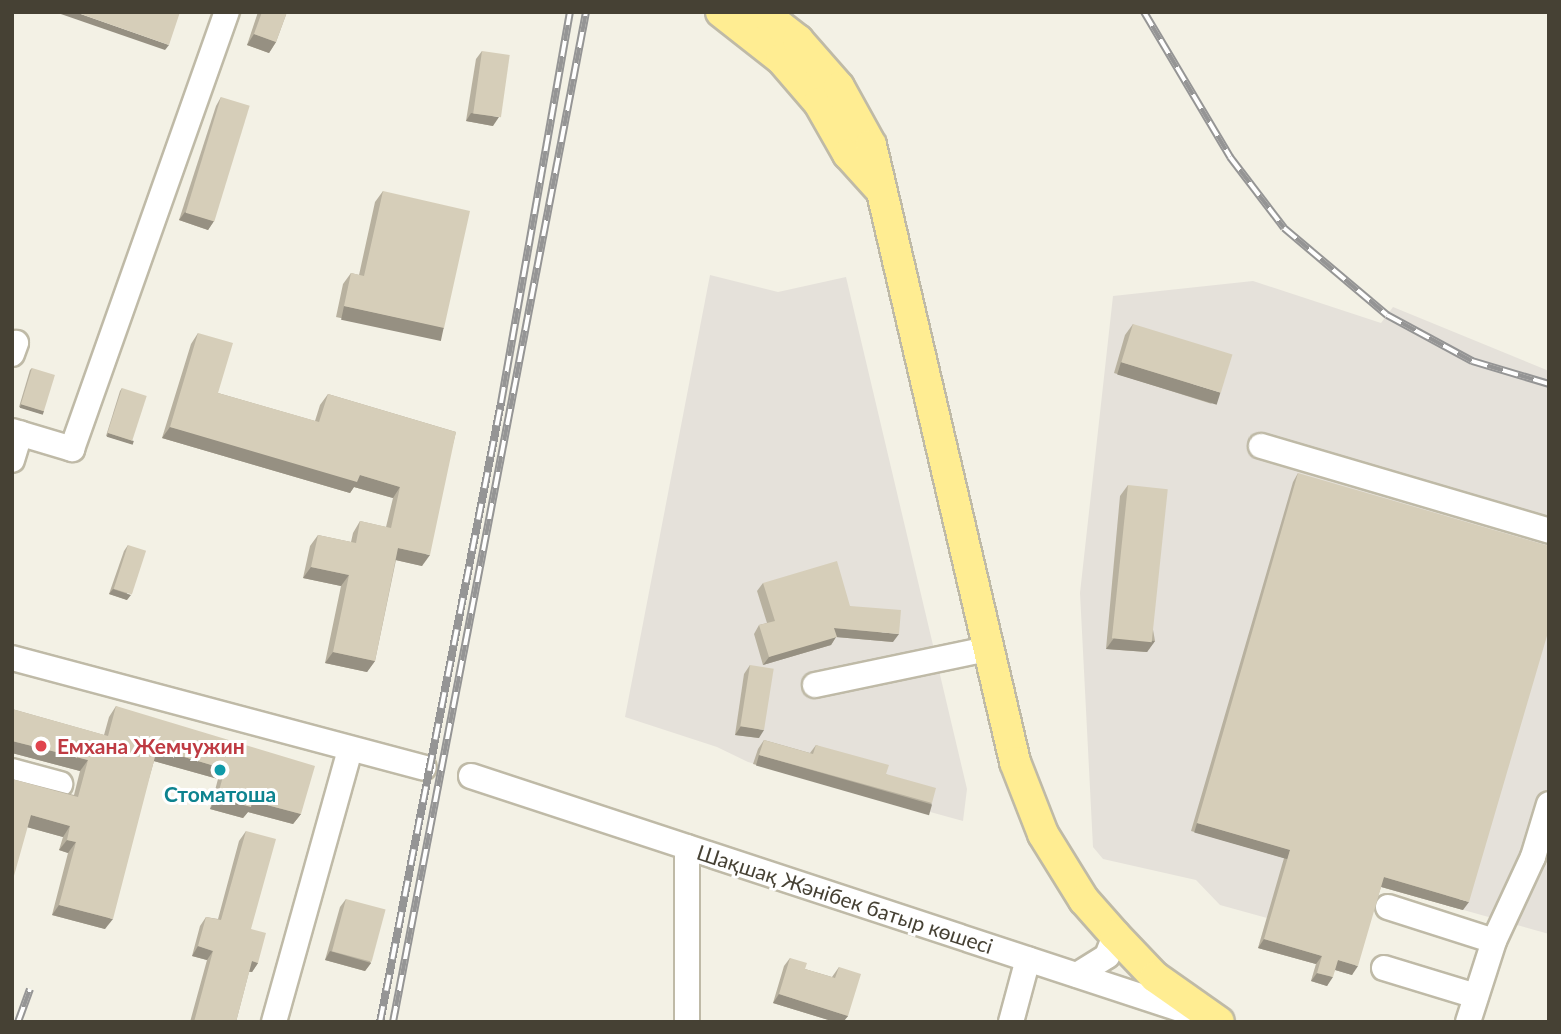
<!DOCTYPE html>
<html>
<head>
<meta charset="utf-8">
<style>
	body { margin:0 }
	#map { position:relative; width:1561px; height:1034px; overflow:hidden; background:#f3f1e5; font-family:Lato,sans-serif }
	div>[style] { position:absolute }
	.industrial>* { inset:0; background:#e5e1da }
	.roads { filter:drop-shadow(2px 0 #bfbaa7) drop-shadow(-2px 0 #bfbaa7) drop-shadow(0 2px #bfbaa7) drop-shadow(0 -2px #bfbaa7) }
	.minor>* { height:24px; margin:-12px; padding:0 12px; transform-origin:12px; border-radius:12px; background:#fff }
	.major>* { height:30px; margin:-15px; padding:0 15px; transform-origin:15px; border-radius:15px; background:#ffed92 }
	.rail>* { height:8px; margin-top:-4px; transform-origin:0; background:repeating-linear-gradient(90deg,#fff 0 16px,#959595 0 32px); box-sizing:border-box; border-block:2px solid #959595 }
	.wall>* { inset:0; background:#b8b19f }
	.shaded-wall>* { inset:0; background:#969082; transform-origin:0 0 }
	.building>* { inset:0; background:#d6ceb9; transform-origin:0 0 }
	.dots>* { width:19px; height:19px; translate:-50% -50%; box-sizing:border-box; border:4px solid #fff; border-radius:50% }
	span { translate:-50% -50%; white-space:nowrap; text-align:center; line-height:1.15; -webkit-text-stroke:6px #fff; paint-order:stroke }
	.health-label { font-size:21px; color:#be3a42; font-weight:700 }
	.left { translate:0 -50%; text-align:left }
	.culture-label { font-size:21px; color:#0d838f; font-weight:700 }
	.street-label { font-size:21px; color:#464134 }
	.frame { position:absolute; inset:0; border:14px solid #464134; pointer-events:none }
</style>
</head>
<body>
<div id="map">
	<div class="industrial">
		<i style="clip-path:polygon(710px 275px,778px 292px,846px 277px,967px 789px,963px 821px,748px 762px,717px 747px,625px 717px)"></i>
		<i style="clip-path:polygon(1253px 281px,1381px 323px,1393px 307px,1549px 371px,1549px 934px,1378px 886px,1352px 975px,1332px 969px,1327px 986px,1311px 981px,1316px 964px,1258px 948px,1267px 918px,1220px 905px,1196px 880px,1103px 859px,1093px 847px,1080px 593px,1113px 296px)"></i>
	</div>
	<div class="roads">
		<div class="minor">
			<i style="left:12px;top:354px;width:12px;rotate:-70deg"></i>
			<i style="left:12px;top:431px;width:63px;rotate:16.7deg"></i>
			<i style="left:72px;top:449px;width:464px;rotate:-70.5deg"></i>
			<i style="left:1261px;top:446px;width:300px;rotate:16.4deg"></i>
			<i style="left:12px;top:460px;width:28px;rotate:-73deg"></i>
			<i style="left:12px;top:658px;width:426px;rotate:14.9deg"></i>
			<i style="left:815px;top:685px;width:176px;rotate:-11.8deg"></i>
			<i style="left:12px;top:771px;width:50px;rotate:15.2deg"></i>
			<i style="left:471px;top:776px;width:765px;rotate:18.2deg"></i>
			<i style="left:687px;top:847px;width:175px;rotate:90deg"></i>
			<i style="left:1388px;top:907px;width:111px;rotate:17.8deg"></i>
			<i style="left:1384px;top:968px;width:96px;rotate:16.9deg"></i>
			<i style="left:1077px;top:975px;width:36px;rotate:-32deg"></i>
			<i style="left:1107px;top:956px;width:22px;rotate:-69deg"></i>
			<i style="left:274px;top:1022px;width:282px;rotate:-74.4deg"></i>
			<i style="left:1011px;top:1022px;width:65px;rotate:-74.9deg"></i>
			<i style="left:1468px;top:1022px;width:85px;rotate:-72.2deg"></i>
			<i style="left:1494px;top:941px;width:93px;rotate:-65.1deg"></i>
			<i style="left:1533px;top:857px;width:55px;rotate:-73.2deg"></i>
		</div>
		<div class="major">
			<i style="left:721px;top:12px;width:76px;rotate:38.1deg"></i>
			<i style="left:781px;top:59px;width:58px;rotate:49.2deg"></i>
			<i style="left:819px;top:103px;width:59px;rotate:60.4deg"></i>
			<i style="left:848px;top:154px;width:45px;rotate:47.7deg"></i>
			<i style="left:762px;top:12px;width:46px;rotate:37.9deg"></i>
			<i style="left:798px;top:40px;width:62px;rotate:48.9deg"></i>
			<i style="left:839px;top:87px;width:66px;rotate:61.1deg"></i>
			<i style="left:871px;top:145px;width:634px;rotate:76.86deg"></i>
			<i style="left:1015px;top:762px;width:77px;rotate:68.7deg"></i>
			<i style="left:1043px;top:834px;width:78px;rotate:58.2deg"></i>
			<i style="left:1084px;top:900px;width:47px;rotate:48.5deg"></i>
			<i style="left:1115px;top:935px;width:58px;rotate:46.4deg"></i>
			<i style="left:1155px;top:977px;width:78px;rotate:35.1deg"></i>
		</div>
	</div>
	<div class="rail">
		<i style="left:1144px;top:12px;width:169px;rotate:59.3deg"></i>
		<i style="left:1230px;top:157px;width:89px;rotate:52.7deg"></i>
		<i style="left:1284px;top:228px;width:135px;rotate:40.2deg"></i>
		<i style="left:1387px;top:315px;width:97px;rotate:28.4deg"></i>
		<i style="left:1472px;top:361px;width:80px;rotate:16.6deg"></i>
		<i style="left:18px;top:1022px;width:35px;rotate:-70deg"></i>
		<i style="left:380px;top:1022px;width:631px;rotate:-78.94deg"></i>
		<i style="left:501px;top:403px;width:397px;rotate:-80deg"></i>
		<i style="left:393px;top:1022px;width:1028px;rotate:-79.18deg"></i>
	</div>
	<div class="wall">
		<i style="clip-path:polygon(258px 12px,287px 12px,276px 42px,269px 53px,247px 45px)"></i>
		<i style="clip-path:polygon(482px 51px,493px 126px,466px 121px,476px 59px)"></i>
		<i style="clip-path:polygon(221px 97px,214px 221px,208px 230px,179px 220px,216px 106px)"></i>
		<i style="clip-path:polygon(383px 191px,444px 328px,436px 339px,336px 317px,343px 284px,351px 273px,359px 275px,375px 202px)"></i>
		<i style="clip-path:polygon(1133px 324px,1212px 404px,1114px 373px,1125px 335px)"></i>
		<i style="clip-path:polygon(198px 333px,218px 393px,315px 421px,320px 405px,328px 394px,456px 432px,422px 566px,396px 560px,375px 661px,367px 672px,325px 663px,341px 586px,303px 578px,310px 546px,318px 535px,351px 542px,353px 533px,360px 521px,386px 527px,393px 498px,354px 487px,350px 493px,162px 438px,191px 344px)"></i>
		<i style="clip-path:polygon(32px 368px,44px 411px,42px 414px,19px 407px,30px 370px)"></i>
		<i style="clip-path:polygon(122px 388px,132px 444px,106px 436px,120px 391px)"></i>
		<i style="clip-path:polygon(1298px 473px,1463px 910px,1381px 887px,1352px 975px,1335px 970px,1327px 986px,1311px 981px,1316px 964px,1258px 948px,1284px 858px,1191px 831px,1293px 482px)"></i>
		<i style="clip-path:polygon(1128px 485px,1155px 641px,1147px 652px,1106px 649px,1120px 496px)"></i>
		<i style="clip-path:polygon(128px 545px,127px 600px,109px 594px,124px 551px)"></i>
		<i style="clip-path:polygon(763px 583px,850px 606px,893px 642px,836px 637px,831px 645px,763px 665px,754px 634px,759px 625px,767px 623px,757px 591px)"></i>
		<i style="clip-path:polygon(750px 665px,759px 738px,735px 735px,744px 674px)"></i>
		<i style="clip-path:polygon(116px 706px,301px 814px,293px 824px,248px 812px,243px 818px,210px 809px,218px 779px,154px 761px,105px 929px,52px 915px,68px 853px,59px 850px,63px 837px,27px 827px,12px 779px,74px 795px,80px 771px,12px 753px,12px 709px,104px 735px,109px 717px)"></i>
		<i style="clip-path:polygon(764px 740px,810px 753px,816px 745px,886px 774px,932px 803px,926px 811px,753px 764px,758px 749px)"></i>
		<i style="clip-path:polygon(246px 831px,251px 929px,258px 963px,252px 972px,249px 972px,236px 1022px,190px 1022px,207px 960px,192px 956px,200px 926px,206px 917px,218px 919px,239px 841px)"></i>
		<i style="clip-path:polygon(346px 899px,371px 963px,365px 971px,325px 960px,340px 907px)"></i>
		<i style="clip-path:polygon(790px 958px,805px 969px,832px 977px,839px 967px,848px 1016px,843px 1022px,835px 1022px,773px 1003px,784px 966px)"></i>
	</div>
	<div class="shaded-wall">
		<i style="clip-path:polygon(55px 12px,75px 12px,169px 45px,165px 50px)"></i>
		<i style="clip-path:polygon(254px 34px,276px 42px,269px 53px,247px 45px)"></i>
		<i style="clip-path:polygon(471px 113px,499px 117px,493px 126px,466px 121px)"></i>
		<i style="clip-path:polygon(185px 212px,214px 221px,208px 230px,179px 220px)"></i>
		<i style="left:344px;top:306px;width:102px;height:14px;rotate:12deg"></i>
		<i style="left:1121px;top:362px;width:104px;height:13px;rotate:17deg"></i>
		<i style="left:21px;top:404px;width:24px;height:4px;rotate:17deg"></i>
		<i style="clip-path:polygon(170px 427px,360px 475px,400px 487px,393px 498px,354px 487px,350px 493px,162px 438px)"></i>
		<i style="left:108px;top:433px;width:27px;height:4px;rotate:17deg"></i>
		<i style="clip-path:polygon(398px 548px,430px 555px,422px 566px,391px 559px)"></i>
		<i style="clip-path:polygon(311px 567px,349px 575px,341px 586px,303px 578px)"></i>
		<i style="clip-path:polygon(113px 589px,131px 595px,127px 600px,109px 594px)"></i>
		<i style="clip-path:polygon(834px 628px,899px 634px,893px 642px,836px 637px,831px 645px,763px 665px,769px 657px)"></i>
		<i style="clip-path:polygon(1114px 638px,1155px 641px,1147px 652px,1106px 649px)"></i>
		<i style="clip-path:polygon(333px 652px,375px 661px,367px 672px,325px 663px)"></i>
		<i style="clip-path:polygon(741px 726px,764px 730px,759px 738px,735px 735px)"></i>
		<i style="clip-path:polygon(12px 741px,88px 760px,80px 771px,12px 753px)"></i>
		<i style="clip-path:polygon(157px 749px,225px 769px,218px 779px,150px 760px)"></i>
		<i style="left:759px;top:755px;width:180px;height:11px;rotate:16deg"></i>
		<i style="clip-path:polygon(217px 798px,252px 801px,301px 814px,293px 824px,248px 812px,243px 818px,210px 809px)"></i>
		<i style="clip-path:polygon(31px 815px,70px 826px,63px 837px,23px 826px)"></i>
		<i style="left:1197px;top:823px;width:97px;height:10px;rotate:16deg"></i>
		<i style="clip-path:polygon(67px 840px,76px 842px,68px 853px,59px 850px)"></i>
		<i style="clip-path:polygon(1384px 877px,1469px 902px,1463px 910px,1378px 886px)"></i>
		<i style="clip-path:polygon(59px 905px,113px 919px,105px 929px,52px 915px)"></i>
		<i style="clip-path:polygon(1264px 939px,1322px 956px,1316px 964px,1258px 948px)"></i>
		<i style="clip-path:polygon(198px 946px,213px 951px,207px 960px,192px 956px)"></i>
		<i style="clip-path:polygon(330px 951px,371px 963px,365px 971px,325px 960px)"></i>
		<i style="clip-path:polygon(1338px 960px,1358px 966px,1352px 975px,1332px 969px)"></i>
		<i style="clip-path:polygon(252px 961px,258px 963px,252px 972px,245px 971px)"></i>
		<i style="clip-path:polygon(1317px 973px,1333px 977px,1327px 986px,1311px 981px)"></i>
		<i style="clip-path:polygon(779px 994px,848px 1016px,843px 1022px,835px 1022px,773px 1003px)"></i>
	</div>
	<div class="building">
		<i style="clip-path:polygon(75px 12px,180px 12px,169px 45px)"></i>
		<i style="clip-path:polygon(262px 12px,287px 12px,276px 42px,254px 34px)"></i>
		<i style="left:482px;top:51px;width:28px;height:63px;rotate:8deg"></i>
		<i style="left:221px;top:97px;width:30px;height:121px;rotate:17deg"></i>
		<i style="clip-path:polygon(383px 191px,470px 211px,444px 328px,344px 306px,351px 273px,364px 276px)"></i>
		<i style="left:1133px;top:324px;width:104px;height:40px;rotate:17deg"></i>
		<i style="clip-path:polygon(198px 333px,233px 343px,218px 393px,319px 422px,328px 394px,456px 432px,430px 555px,398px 548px,375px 661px,333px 652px,349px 575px,311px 567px,318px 535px,356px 543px,360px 521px,391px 528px,400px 487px,360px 475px,357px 482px,170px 427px)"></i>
		<i style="left:32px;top:368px;width:24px;height:38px;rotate:17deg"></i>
		<i style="left:122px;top:388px;width:26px;height:47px;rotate:18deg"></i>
		<i style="clip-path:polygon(1298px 473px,1549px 546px,1549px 629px,1469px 902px,1384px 877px,1358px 966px,1338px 960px,1333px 977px,1317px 973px,1322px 956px,1264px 939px,1290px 850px,1197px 823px)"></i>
		<i style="left:1128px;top:485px;width:40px;height:154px;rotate:6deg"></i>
		<i style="left:128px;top:545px;width:19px;height:46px;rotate:18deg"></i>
		<i style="clip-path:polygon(837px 561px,850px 606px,901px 610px,899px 634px,834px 628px,837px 637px,769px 657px,759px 625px,775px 621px,763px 583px)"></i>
		<i style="left:750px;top:665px;width:24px;height:62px;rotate:9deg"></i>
		<i style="clip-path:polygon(116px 706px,315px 766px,301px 814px,252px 801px,251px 807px,217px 798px,225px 769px,157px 749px,113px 919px,59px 905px,76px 842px,67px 840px,70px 826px,31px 815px,12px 883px,12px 779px,78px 797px,88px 760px,12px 741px,12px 709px,108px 736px)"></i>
		<i style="clip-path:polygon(764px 740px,813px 754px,816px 745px,889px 765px,886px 774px,936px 788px,932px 803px,759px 755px)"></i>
		<i style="clip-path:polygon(246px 831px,276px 839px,251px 929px,266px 933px,258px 963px,252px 961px,236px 1022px,194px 1022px,213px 951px,198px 946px,206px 917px,221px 920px)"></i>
		<i style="left:346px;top:899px;width:41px;height:54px;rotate:15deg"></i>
		<i style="clip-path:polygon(790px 958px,807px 963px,805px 969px,835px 978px,839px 967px,861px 974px,848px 1016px,779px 994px)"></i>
	</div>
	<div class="dots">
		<i style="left:41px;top:746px;background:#e0444e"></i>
		<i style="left:220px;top:770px;background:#0f9aa8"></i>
	</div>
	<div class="health-label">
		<span class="left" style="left:57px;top:746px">Емхана Жемчужин</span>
	</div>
	<div class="culture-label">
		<span style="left:220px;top:794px">Стоматоша</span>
	</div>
	<div class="street-label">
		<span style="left:845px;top:899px;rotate:18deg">Шақшақ Жәнібек батыр көшесі</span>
	</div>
	<div class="frame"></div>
</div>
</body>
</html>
